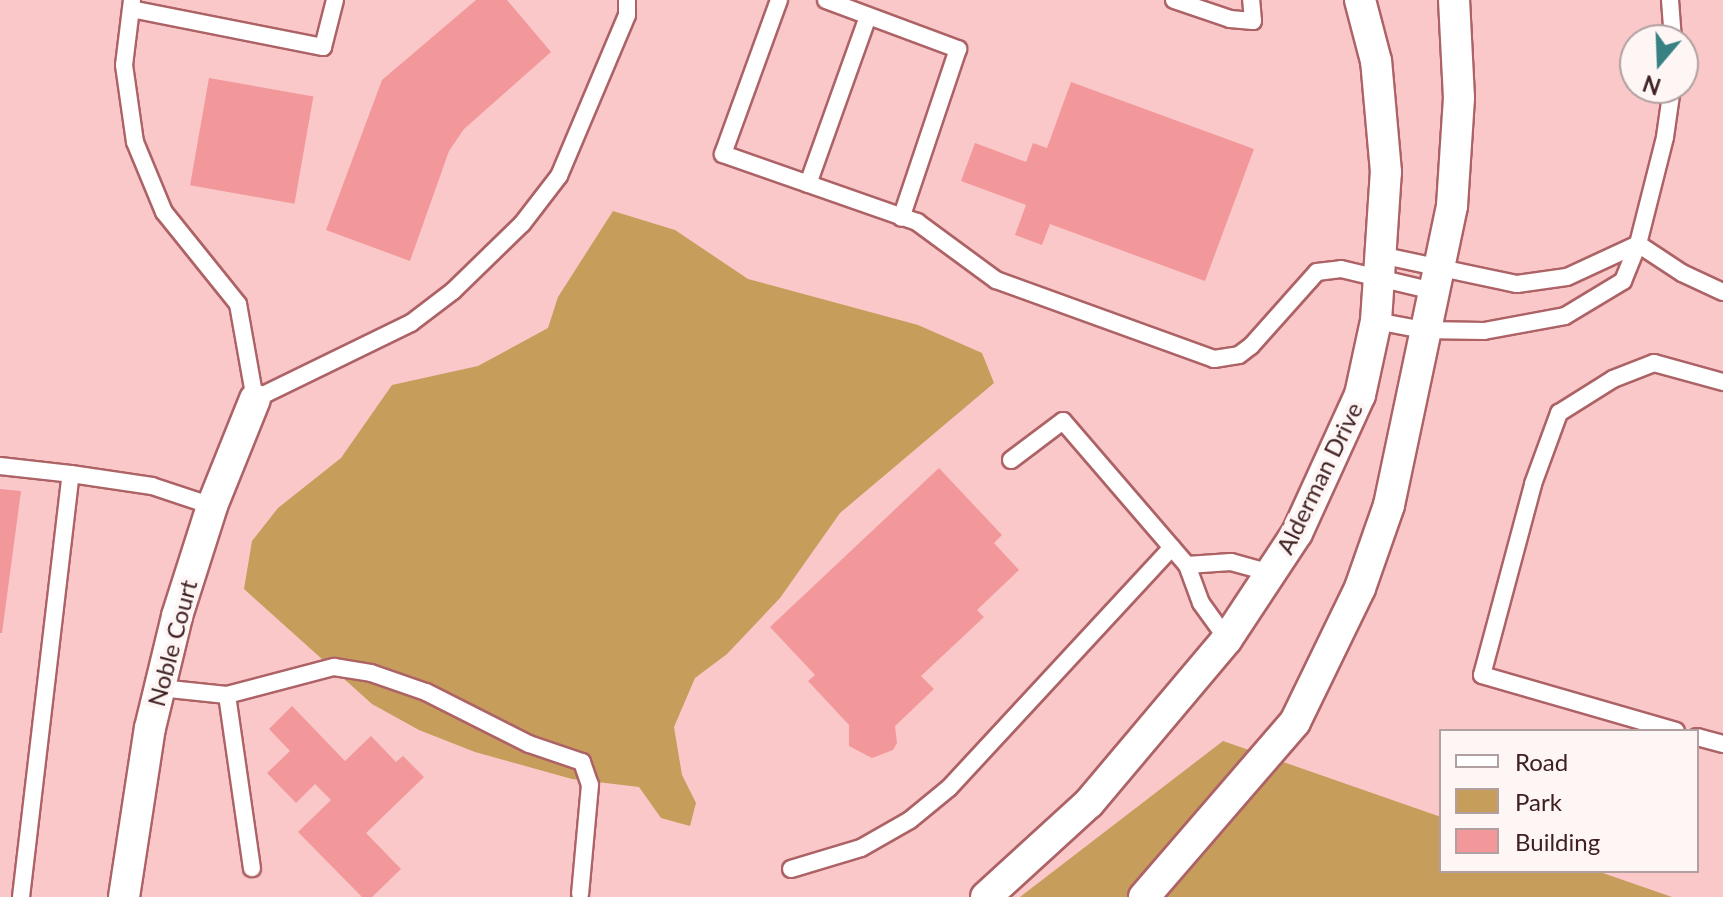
<!DOCTYPE html>
<html>
<head>
<meta charset="utf-8">
<style>
	body { margin:0 }
	#map { position:relative; width:1723px; height:897px; overflow:hidden; background:#fac8c8; font-family:Lato,sans-serif }
	div>[style] { position:absolute }
	.green>* { inset:0; background:#c69d5b }
	.building>* { inset:0; background:#f2979a; transform-origin:0 0 }
	.roads { filter:drop-shadow(2px 0 #ad6366) drop-shadow(-2px 0 #ad6366) drop-shadow(0 2px #ad6366) drop-shadow(0 -2px #ad6366) }
	.service>* { height:16px; margin:-8px; padding:0 8px; transform-origin:8px; border-radius:8px; background:#fff }
	.minor>* { height:30px; margin:-15px; padding:0 15px; transform-origin:15px; border-radius:15px; background:#fff }
	span { translate:-50% -50%; white-space:nowrap; text-align:center; line-height:1.15; -webkit-text-stroke:8px #fef5f5; paint-order:stroke }
	.street-label { font-size:24px; color:#3f2021 }
	.legend { position:absolute; left:1439px; top:729px; width:260px; height:144px; box-sizing:border-box; background:#fef5f5; border:2px solid #b2a0a0; margin:0; padding:10px 14px; list-style:none; font-size:24px; color:#3f2021 }
	.legend li { display:flex; align-items:center; gap:16px; height:40px }
	.legend b { width:40px; border:2px solid #b2a0a0 }
	.north { position:absolute; left:1619px; top:24px; width:80px; height:80px; box-sizing:border-box; background:#fef5f5; border:2px solid #b2a0a0; border-radius:50%; rotate:199deg; font-size:22px; font-weight:700; line-height:32px; text-align:center; color:#3f2021 }
	.north::after { content:''; display:block; margin:auto; width:28px; height:36px; background:#388183; clip-path:polygon(50% 0,100% 100%,50% 72%,0 100%) }
</style>
</head>
<body>
<div id="map">
	<div class="green">
		<i style="clip-path:polygon(613px 211px,675px 230px,748px 279px,918px 325px,982px 353px,994px 383px,840px 513px,780px 598px,727px 654px,695px 678px,674px 727px,682px 775px,696px 803px,690px 826px,661px 818px,639px 787px,572px 779px,475px 752px,419px 730px,372px 704px,244px 589px,252px 541px,278px 508px,341px 458px,392px 385px,478px 366px,548px 328px,558px 297px)"></i>
		<i style="clip-path:polygon(1223px 741px,1441px 817px,1441px 871px,1597px 871px,1672px 897px,1020px 897px)"></i>
	</div>
	<div class="building">
		<i style="clip-path:polygon(476px 0,507px 0,551px 52px,464px 129px,449px 151px,410px 261px,326px 230px,382px 80px)"></i>
		<i style="left:209px;top:78px;width:106px;height:109px;rotate:10deg"></i>
		<i style="clip-path:polygon(1071px 82px,1254px 149px,1205px 281px,1050px 224px,1042px 245px,1015px 235px,1026px 205px,961px 181px,975px 143px,1026px 162px,1033px 143px,1047px 148px)"></i>
		<i style="clip-path:polygon(939px 468px,1002px 535px,994px 543px,1019px 570px,977px 610px,984px 617px,921px 676px,934px 689px,895px 726px,897px 743px,893px 750px,872px 758px,849px 746px,849px 725px,808px 681px,815px 675px,770px 627px)"></i>
		<i style="clip-path:polygon(0 489px,21px 491px,2px 633px,0 633px)"></i>
		<i style="clip-path:polygon(292px 706px,345px 761px,371px 736px,396px 762px,403px 756px,424px 777px,366px 833px,401px 869px,372px 897px,362px 897px,298px 832px,331px 800px,315px 784px,296px 803px,267px 773px,290px 751px,269px 729px)"></i>
	</div>
	<div class="roads">
		<div class="service">
			<i style="left:132px;top:0;width:65px;rotate:97deg"></i>
			<i style="left:124px;top:65px;width:78px;rotate:81.9deg"></i>
			<i style="left:135px;top:142px;width:76px;rotate:67.5deg"></i>
			<i style="left:164px;top:212px;width:118px;rotate:51.2deg"></i>
			<i style="left:238px;top:304px;width:97px;rotate:79.9deg"></i>
			<i style="left:255px;top:399px;width:174px;rotate:-26deg"></i>
			<i style="left:411px;top:323px;width:53px;rotate:-37.3deg"></i>
			<i style="left:453px;top:291px;width:96px;rotate:-44.2deg"></i>
			<i style="left:522px;top:224px;width:61px;rotate:-52.4deg"></i>
			<i style="left:559px;top:176px;width:175px;rotate:-67.1deg"></i>
			<i style="left:627px;top:15px;width:15px;rotate:-90deg"></i>
			<i style="left:779px;top:0;width:164px;rotate:110deg"></i>
			<i style="left:723px;top:154px;width:206px;rotate:19.3deg"></i>
			<i style="left:917px;top:222px;width:98px;rotate:36.3deg"></i>
			<i style="left:996px;top:280px;width:232px;rotate:19.9deg"></i>
			<i style="left:1214px;top:359px;width:25px;rotate:-9deg"></i>
			<i style="left:1239px;top:355px;width:15px;rotate:-37deg"></i>
			<i style="left:1251px;top:346px;width:99px;rotate:-48.3deg"></i>
			<i style="left:1317px;top:272px;width:24px;rotate:-7deg"></i>
			<i style="left:1341px;top:269px;width:95px;rotate:13.4deg"></i>
			<i style="left:826px;top:0;width:141px;rotate:20.4deg"></i>
			<i style="left:958px;top:49px;width:178px;rotate:108.6deg"></i>
			<i style="left:1174px;top:0;width:59px;rotate:18.7deg"></i>
			<i style="left:1230px;top:19px;width:23px;rotate:5deg"></i>
			<i style="left:1253px;top:21px;width:21px;rotate:-95deg"></i>
			<i style="left:1670px;top:0;width:40px;rotate:85.7deg"></i>
			<i style="left:131px;top:9px;width:196px;rotate:11.2deg"></i>
			<i style="left:323px;top:47px;width:49px;rotate:-75.7deg"></i>
			<i style="left:808px;top:184px;width:178px;rotate:-70.3deg"></i>
			<i style="left:1638px;top:244px;width:53px;rotate:33.4deg"></i>
			<i style="left:1682px;top:273px;width:45px;rotate:24.9deg"></i>
			<i style="left:1380px;top:255px;width:140px;rotate:12deg"></i>
			<i style="left:1517px;top:284px;width:50px;rotate:-8deg"></i>
			<i style="left:1567px;top:277px;width:78px;rotate:-24.9deg"></i>
			<i style="left:1376px;top:321px;width:49px;rotate:10.6deg"></i>
			<i style="left:1424px;top:330px;width:60px;rotate:1deg"></i>
			<i style="left:1484px;top:331px;width:82px;rotate:-10.5deg"></i>
			<i style="left:1565px;top:316px;width:68px;rotate:-31.1deg"></i>
			<i style="left:1623px;top:281px;width:40px;rotate:-68deg"></i>
			<i style="left:1638px;top:244px;width:110px;rotate:-75.8deg"></i>
			<i style="left:1665px;top:137px;width:49px;rotate:-81.9deg"></i>
			<i style="left:1011px;top:460px;width:65px;rotate:-36.9deg"></i>
			<i style="left:1063px;top:421px;width:190px;rotate:49.3deg"></i>
			<i style="left:1187px;top:565px;width:40px;rotate:69.8deg"></i>
			<i style="left:1201px;top:603px;width:44px;rotate:54.2deg"></i>
			<i style="left:0;top:466px;width:71px;rotate:6.4deg"></i>
			<i style="left:1187px;top:565px;width:44px;rotate:-3.9deg"></i>
			<i style="left:1231px;top:562px;width:41px;rotate:15.4deg"></i>
			<i style="left:160px;top:688px;width:67px;rotate:6deg"></i>
			<i style="left:227px;top:695px;width:111px;rotate:-14.7deg"></i>
			<i style="left:334px;top:667px;width:37px;rotate:9deg"></i>
			<i style="left:371px;top:673px;width:58px;rotate:19.1deg"></i>
			<i style="left:426px;top:692px;width:115px;rotate:26.8deg"></i>
			<i style="left:529px;top:744px;width:56px;rotate:18.8deg"></i>
			<i style="left:582px;top:762px;width:24px;rotate:71deg"></i>
			<i style="left:590px;top:785px;width:109px;rotate:95.2deg"></i>
			<i style="left:227px;top:695px;width:175px;rotate:81.8deg"></i>
			<i style="left:1676px;top:731px;width:202px;rotate:-163.9deg"></i>
			<i style="left:1482px;top:675px;width:198px;rotate:-75deg"></i>
			<i style="left:1533px;top:484px;width:76px;rotate:-69.9deg"></i>
			<i style="left:1559px;top:413px;width:64px;rotate:-32.2deg"></i>
			<i style="left:1613px;top:379px;width:44px;rotate:-21.3deg"></i>
			<i style="left:1654px;top:363px;width:72px;rotate:15.4deg"></i>
			<i style="left:1697px;top:737px;width:27px;rotate:15deg"></i>
			<i style="left:791px;top:869px;width:73px;rotate:-16.7deg"></i>
			<i style="left:861px;top:848px;width:56px;rotate:-29.7deg"></i>
			<i style="left:910px;top:820px;width:50px;rotate:-39.4deg"></i>
			<i style="left:949px;top:788px;width:328px;rotate:-47.2deg"></i>
			<i style="left:21px;top:897px;width:426px;rotate:-83.3deg"></i>
			<i style="left:71px;top:474px;width:82px;rotate:8.4deg"></i>
			<i style="left:152px;top:486px;width:63px;rotate:18.4deg"></i>
		</div>
		<div class="minor">
			<i style="left:124px;top:897px;width:171px;rotate:-81.3deg"></i>
			<i style="left:150px;top:728px;width:115px;rotate:-76.4deg"></i>
			<i style="left:177px;top:616px;width:115px;rotate:-72.3deg"></i>
			<i style="left:212px;top:506px;width:115px;rotate:-68.1deg"></i>
			<i style="left:986px;top:897px;width:139px;rotate:-42.4deg"></i>
			<i style="left:1089px;top:803px;width:214px;rotate:-49.9deg"></i>
			<i style="left:1227px;top:639px;width:127px;rotate:-56.6deg"></i>
			<i style="left:1297px;top:533px;width:152px;rotate:-65.5deg"></i>
			<i style="left:1360px;top:395px;width:76px;rotate:-77.8deg"></i>
			<i style="left:1376px;top:321px;width:149px;rotate:-86.2deg"></i>
			<i style="left:1386px;top:172px;width:111px;rotate:-95.1deg"></i>
			<i style="left:1376px;top:61px;width:63px;rotate:-104.7deg"></i>
			<i style="left:1144px;top:897px;width:231px;rotate:-49.2deg"></i>
			<i style="left:1295px;top:722px;width:149px;rotate:-64.1deg"></i>
			<i style="left:1360px;top:588px;width:88px;rotate:-70.7deg"></i>
			<i style="left:1389px;top:505px;width:306px;rotate:-78.1deg"></i>
			<i style="left:1452px;top:206px;width:108px;rotate:-86.3deg"></i>
			<i style="left:1459px;top:98px;width:98px;rotate:-92.9deg"></i>
		</div>
	</div>
	<div class="street-label">
		<span style="left:1319px;top:478px;rotate:-64deg">Alderman Drive</span>
		<span style="left:172px;top:643px;rotate:-75deg">Noble Court</span>
	</div>
	<ul class="legend">
	<li><b style="height:10px;background:#fff"></b>Road</li>
	<li><b style="height:22px;background:#c69d5b"></b>Park</li>
	<li><b style="height:22px;background:#f2979a"></b>Building</li>
	</ul>
	<div class="north">N</div>
</div>
</body>
</html>
